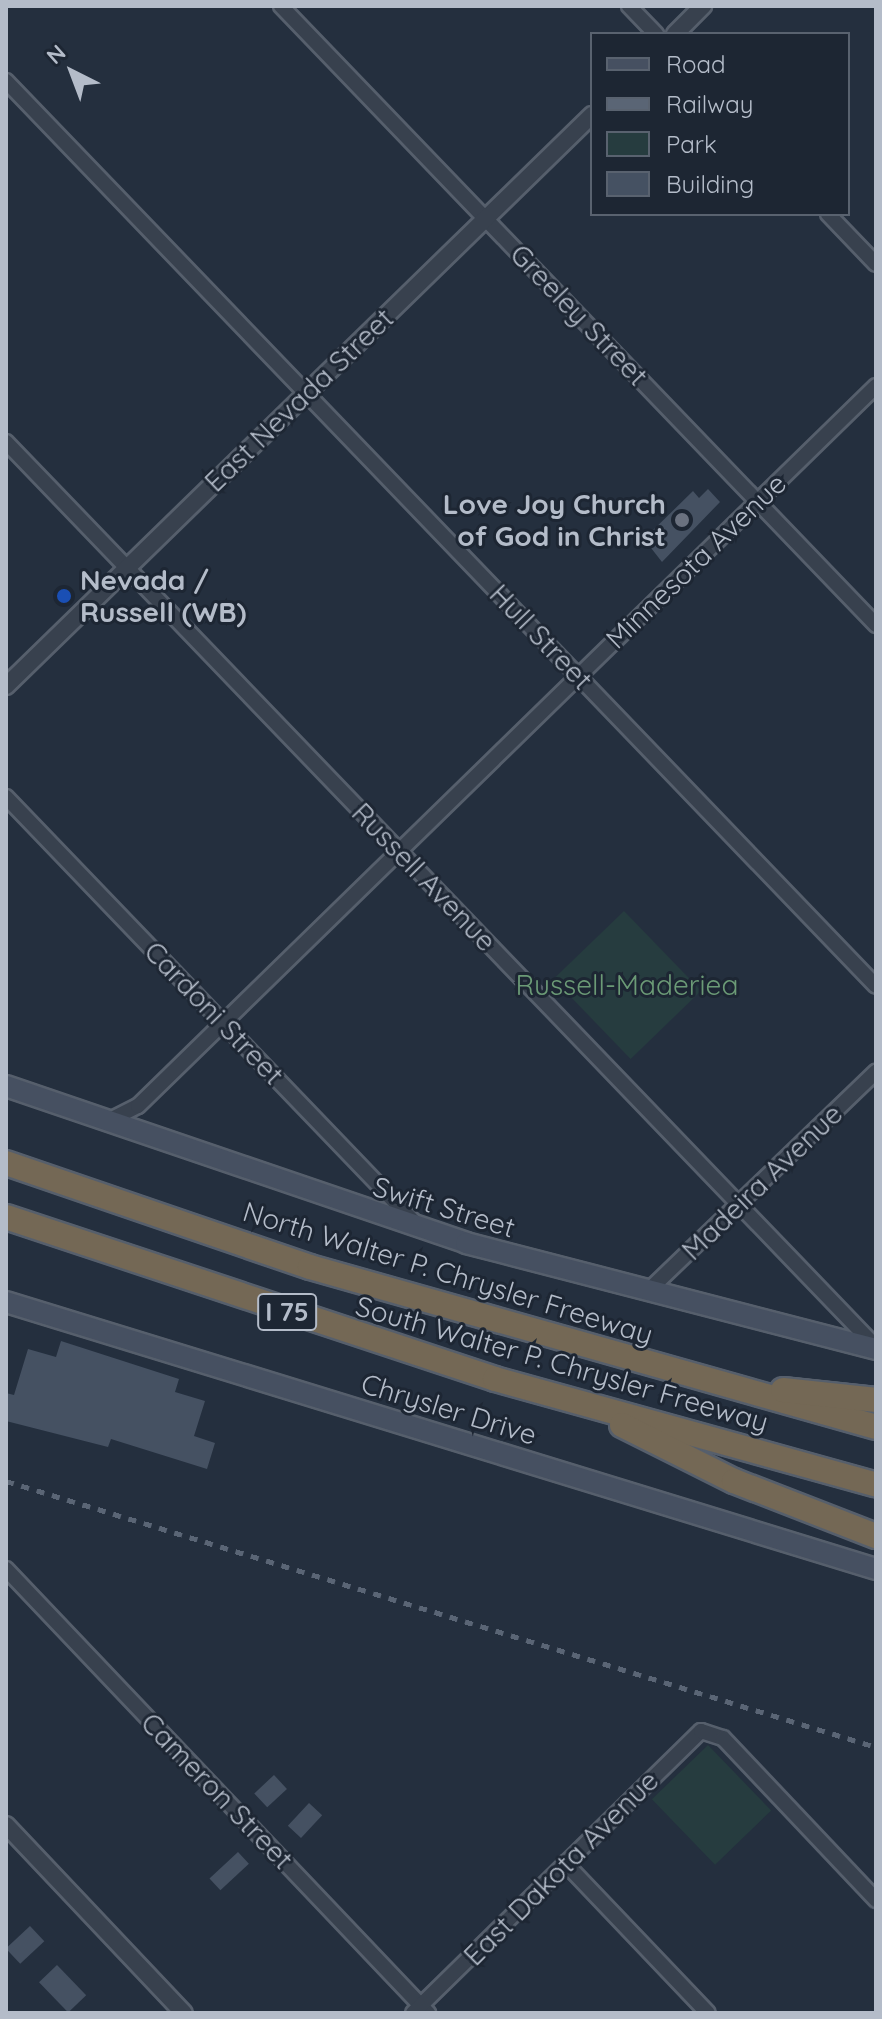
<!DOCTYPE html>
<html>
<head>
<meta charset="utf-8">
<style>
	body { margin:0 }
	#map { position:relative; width:882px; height:2019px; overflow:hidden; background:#242f3e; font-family:Quicksand,sans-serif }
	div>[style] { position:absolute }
	.green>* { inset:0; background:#263c3f; transform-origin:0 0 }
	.building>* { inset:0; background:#455162; transform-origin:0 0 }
	.roads { filter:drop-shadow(2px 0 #565f6c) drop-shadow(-2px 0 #565f6c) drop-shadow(0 2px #565f6c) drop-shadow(0 -2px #565f6c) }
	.minor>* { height:14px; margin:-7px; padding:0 7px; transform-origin:7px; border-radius:7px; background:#38414e }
	.tertiary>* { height:16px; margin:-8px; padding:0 8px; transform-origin:8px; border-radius:8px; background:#38414e }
	.secondary>* { height:20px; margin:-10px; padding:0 10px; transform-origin:10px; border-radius:10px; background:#465061 }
	.motorway>* { height:24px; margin:-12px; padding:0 12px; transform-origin:12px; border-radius:12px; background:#746855 }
	.rail>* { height:5px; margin-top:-2.5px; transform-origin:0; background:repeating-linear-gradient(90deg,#5a6575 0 8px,transparent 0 16px) }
	.dots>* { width:22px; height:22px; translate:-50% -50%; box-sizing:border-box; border:4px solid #1d2633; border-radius:50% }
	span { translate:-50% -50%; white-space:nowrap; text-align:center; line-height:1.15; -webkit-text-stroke:6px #1d2633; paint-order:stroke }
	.shield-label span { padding:2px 6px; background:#1d2633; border:2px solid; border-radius:6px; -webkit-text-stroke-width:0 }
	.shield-label { font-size:26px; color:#b4bcc9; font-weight:700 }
	.street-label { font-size:28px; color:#b4bcc9 }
	.poi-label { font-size:28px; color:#b4bcc9; font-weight:700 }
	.right { translate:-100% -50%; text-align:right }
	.left { translate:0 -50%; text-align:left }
	.park-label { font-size:28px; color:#6b9a76 }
	.frame { position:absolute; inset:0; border:8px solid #b4bcc9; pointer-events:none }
	.legend { position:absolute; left:590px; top:32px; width:260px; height:184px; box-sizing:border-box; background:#1d2633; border:2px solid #59626f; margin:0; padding:10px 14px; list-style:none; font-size:24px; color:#b4bcc9 }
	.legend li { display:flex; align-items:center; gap:16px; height:40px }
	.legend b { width:40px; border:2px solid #59626f }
	.north { position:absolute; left:32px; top:32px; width:80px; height:80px; -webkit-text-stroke:6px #1d2633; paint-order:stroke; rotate:318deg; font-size:22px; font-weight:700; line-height:32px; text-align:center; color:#b4bcc9 }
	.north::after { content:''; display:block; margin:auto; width:28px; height:36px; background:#b4bcc9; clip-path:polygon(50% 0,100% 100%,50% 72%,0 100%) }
</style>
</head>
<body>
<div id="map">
	<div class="green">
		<i style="left:624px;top:911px;width:111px;height:98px;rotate:46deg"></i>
		<i style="left:708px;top:1745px;width:91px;height:78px;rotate:46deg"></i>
	</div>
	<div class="building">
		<i style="clip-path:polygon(708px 489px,720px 502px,662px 562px,644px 539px,693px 491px,699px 498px)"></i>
		<i style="clip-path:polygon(61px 1341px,179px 1379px,175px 1392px,205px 1401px,194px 1436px,215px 1443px,207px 1469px,111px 1439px,108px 1447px,6px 1421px,6px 1393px,14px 1395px,28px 1349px,56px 1357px)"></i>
		<i style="left:274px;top:1775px;width:19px;height:27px;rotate:47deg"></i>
		<i style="left:309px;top:1803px;width:18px;height:31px;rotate:43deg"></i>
		<i style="left:238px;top:1852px;width:16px;height:39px;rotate:47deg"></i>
		<i style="left:30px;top:1926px;width:21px;height:33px;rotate:47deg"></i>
		<i style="left:57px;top:1965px;width:42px;height:25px;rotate:46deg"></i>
	</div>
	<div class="roads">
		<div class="minor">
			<i style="left:281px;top:6px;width:859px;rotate:46.13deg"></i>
			<i style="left:629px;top:6px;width:39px;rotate:46deg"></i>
			<i style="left:6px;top:81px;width:1255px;rotate:46.13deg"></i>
			<i style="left:828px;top:214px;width:69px;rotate:46.2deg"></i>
			<i style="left:6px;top:442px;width:1255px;rotate:46.13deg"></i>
			<i style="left:6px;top:797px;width:592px;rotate:46.16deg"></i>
			<i style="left:110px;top:1120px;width:31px;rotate:-27deg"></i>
			<i style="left:138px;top:1106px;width:1031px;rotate:-44.29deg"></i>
			<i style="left:647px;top:1292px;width:318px;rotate:-43.9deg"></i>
			<i style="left:6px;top:1569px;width:613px;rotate:46.46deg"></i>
			<i style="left:565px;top:1863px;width:207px;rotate:46.4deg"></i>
			<i style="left:413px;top:2013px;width:403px;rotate:-44.4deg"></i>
			<i style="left:701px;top:1731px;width:23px;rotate:18deg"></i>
			<i style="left:723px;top:1738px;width:223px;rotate:46.6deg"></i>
		</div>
		<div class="tertiary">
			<i style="left:675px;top:34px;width:40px;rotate:-45deg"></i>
			<i style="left:6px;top:686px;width:818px;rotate:-44.26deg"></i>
			<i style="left:6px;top:1825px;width:259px;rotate:46.6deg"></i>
		</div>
		<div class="secondary">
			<i style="left:6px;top:1086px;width:486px;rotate:18.8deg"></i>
			<i style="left:466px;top:1243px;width:423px;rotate:14.5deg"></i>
			<i style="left:6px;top:1302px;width:910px;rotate:17.06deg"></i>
		</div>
		<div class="motorway">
			<i style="left:6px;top:1163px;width:321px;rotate:18.9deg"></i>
			<i style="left:310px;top:1267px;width:588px;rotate:15.78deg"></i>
			<i style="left:6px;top:1217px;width:515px;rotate:18.33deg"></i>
			<i style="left:495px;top:1379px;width:395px;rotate:15.5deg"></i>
			<i style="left:783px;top:1390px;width:94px;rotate:6.1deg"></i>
			<i style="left:622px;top:1425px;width:125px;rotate:26.6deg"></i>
			<i style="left:734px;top:1481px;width:152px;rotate:21.2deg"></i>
		</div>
	</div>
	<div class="rail">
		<i style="left:6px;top:1481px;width:910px;rotate:17deg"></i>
	</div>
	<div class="dots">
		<i style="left:682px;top:520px;background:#6b7280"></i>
		<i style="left:64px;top:596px;background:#1a4fb4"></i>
	</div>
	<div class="shield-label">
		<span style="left:287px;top:1312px">I 75</span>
	</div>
	<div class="street-label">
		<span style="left:579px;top:315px;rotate:46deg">Greeley Street</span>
		<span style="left:299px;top:400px;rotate:-44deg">East Nevada Street</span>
		<span style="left:696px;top:561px;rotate:-44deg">Minnesota Avenue</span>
		<span style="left:541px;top:637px;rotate:46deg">Hull Street</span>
		<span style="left:424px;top:877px;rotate:46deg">Russell Avenue</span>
		<span style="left:214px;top:1013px;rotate:46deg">Cardoni Street</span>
		<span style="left:762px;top:1182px;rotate:-44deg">Madeira Avenue</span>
		<span style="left:444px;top:1207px;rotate:17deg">Swift Street</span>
		<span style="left:448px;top:1273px;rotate:17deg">North Walter P. Chrysler Freeway</span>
		<span style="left:562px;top:1364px;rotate:16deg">South Walter P. Chrysler Freeway</span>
		<span style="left:449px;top:1409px;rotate:17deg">Chrysler Drive</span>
		<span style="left:217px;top:1791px;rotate:46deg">Cameron Street</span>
		<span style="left:561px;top:1868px;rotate:-45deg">East Dakota Avenue</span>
	</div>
	<div class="poi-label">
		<span class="right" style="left:666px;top:520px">Love Joy Church<br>of God in Christ</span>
		<span class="left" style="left:80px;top:596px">Nevada /<br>Russell (WB)</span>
	</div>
	<div class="park-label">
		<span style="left:627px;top:985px">Russell-Maderiea</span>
	</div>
	<div class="frame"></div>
	<ul class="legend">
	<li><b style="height:10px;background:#465061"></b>Road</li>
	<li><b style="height:10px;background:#5a6575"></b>Railway</li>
	<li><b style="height:22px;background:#263c3f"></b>Park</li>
	<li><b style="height:22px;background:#455162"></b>Building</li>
	</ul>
	<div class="north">N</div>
</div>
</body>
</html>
